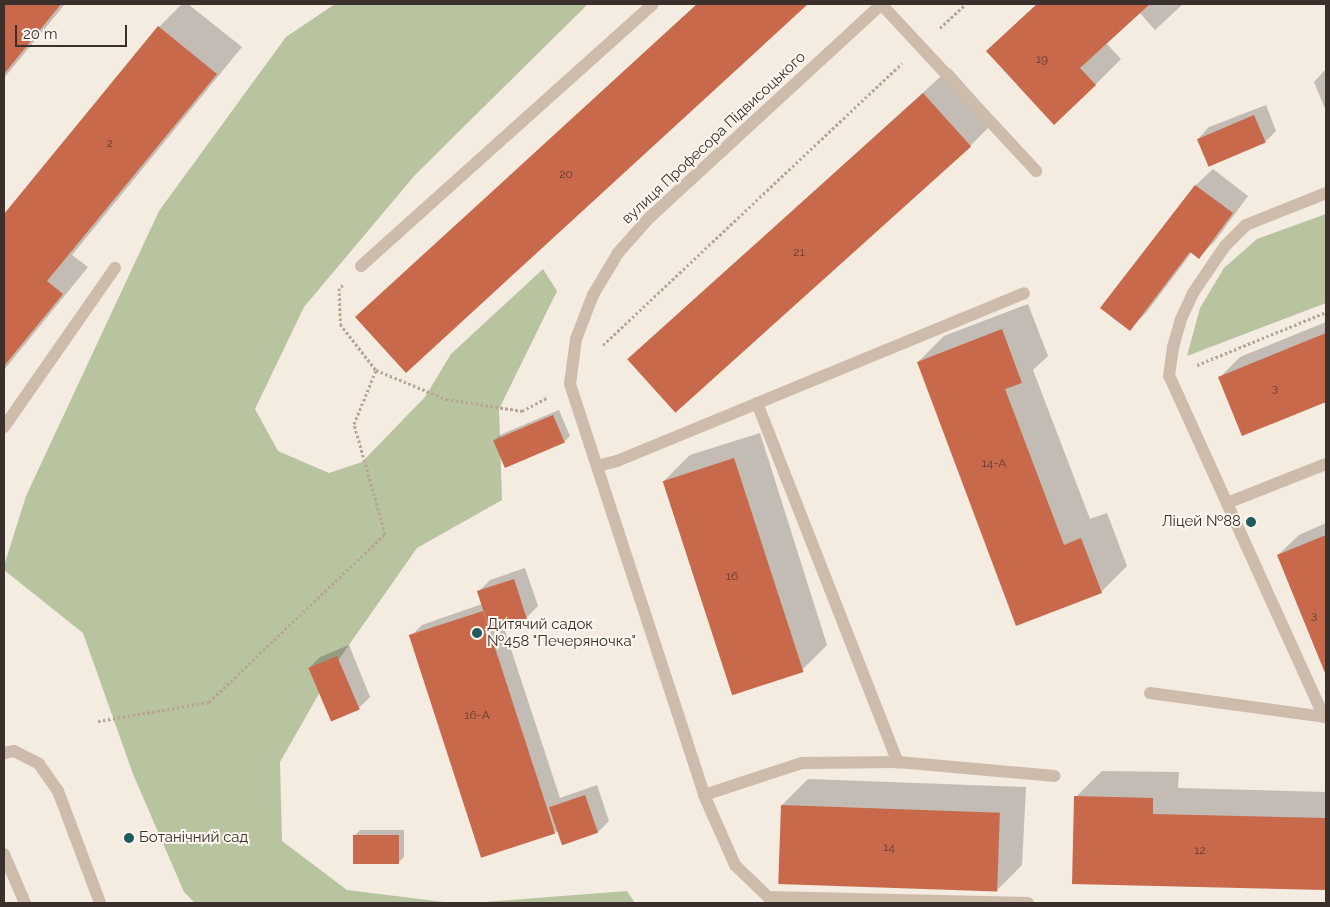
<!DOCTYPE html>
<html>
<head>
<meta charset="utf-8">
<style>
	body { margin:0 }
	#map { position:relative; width:1330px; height:907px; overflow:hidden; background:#f4ebe1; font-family:Raleway,sans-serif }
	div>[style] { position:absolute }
	.green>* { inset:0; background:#b8c4a0 }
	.shadow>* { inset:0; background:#0003 }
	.building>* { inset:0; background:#c8694b; transform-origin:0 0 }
	.path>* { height:3px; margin-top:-1.5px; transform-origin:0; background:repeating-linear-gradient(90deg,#b9a596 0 2.5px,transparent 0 5px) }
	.service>* { height:12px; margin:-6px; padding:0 6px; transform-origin:6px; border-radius:6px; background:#cdbbac }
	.minor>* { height:12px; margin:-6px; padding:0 6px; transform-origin:6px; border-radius:6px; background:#cdbbac }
	.tertiary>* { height:12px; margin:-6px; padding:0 6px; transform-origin:6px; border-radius:6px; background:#cdbbac }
	.dots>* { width:14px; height:14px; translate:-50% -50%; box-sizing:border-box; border:2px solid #fbf5ee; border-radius:50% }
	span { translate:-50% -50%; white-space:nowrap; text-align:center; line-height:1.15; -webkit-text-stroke:4px #fbf5ee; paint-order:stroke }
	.number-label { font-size:12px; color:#5e3e33 }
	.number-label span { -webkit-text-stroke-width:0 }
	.street-label { font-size:15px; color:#3b302b }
	.poi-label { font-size:15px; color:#3b302b }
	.right { translate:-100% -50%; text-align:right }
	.left { translate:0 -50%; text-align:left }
	.frame { position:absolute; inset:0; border:5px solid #3b302b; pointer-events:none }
	.scale { position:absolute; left:15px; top:25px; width:112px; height:22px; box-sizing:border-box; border:2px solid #3b302b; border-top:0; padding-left:6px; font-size:15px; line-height:18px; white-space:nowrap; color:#3b302b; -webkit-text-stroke:4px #fbf5ee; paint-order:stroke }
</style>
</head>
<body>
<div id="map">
	<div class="green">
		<i style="clip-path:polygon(335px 4px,588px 4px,415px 175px,304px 307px,255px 409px,278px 451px,329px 473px,362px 462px,425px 397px,451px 354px,543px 269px,557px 291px,499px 409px,502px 500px,417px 548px,337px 662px,280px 762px,282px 841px,347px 890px,452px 903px,195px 903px,184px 892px,133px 774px,83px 633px,4px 570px,4px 566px,26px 496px,159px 211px,286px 37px)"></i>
		<i style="clip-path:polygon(1326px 214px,1326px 303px,1187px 356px,1200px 308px,1224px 268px,1257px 239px)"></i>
		<i style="clip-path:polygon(627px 891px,635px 903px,472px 903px)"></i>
	</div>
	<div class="shadow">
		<i style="clip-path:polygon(4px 4px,65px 4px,4px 78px)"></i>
		<i style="clip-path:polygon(182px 4px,188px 4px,242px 47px,72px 255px,88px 267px,4px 370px,4px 212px,6px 214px,159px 27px)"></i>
		<i style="clip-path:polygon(697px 4px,805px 4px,793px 16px,357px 317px)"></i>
		<i style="clip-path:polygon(1037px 4px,1183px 4px,1155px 30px,1139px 12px,1106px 43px,1121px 59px,1095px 85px,987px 51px)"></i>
		<i style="clip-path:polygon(950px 68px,996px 120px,970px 146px,675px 411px,629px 360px)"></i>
		<i style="clip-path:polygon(1325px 70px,1326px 70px,1326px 111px,1314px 82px)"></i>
		<i style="clip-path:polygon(1266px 105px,1276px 131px,1265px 142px,1198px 139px,1209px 127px)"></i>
		<i style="clip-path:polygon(1213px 169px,1248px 196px,1215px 241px,1199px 257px,1192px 252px,1146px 313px,1130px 329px,1102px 308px,1196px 185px)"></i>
		<i style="clip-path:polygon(1028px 304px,1048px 356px,1033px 370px,1090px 519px,1107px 513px,1127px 566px,1101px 592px,1017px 624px,918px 362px,944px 336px)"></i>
		<i style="clip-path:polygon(1326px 322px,1326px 400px,1242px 434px,1220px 377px,1240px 357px)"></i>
		<i style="clip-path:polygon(559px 410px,570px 436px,564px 442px,494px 441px,500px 435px)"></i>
		<i style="clip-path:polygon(760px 433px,827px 645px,801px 671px,664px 481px,690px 455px)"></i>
		<i style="clip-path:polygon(1326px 523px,1326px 673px,1278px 555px,1299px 535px)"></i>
		<i style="clip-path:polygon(525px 568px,538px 606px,526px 618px,503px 625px,560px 798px,597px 785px,609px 821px,598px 832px,556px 832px,411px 636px,422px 625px,482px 604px,478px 592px,490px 580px)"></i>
		<i style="clip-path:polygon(349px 645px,370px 697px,359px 708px,309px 668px,320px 657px)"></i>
		<i style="clip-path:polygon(1102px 771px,1179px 772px,1178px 788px,1326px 792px,1326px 889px,1073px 882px,1076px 797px)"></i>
		<i style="clip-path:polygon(808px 779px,1026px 787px,1022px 865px,996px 891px,782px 805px)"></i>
		<i style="clip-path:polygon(360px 830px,404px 830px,404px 857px,398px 863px,354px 836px)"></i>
	</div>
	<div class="building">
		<i style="clip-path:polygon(4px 4px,61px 4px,4px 74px)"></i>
		<i style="clip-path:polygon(697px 4px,808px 4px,406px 373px,355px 317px)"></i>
		<i style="clip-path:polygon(1037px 4px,1150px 4px,1080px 68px,1096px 85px,1054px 125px,986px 51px)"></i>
		<i style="clip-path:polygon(158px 26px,217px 74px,47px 281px,63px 294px,4px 366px,4px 214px)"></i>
		<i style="left:923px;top:93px;width:72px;height:398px;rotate:48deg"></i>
		<i style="left:1254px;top:115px;width:30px;height:62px;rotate:67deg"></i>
		<i style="clip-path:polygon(1195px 185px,1233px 213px,1199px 259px,1190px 252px,1130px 331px,1100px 308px)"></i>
		<i style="clip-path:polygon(1002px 329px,1022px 383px,1005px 389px,1064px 545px,1081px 538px,1102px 593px,1016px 626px,917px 362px)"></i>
		<i style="clip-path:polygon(1326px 333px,1326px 402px,1242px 436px,1218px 377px)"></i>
		<i style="left:553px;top:415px;width:30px;height:65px;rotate:67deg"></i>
		<i style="left:734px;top:458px;width:225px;height:75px;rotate:72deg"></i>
		<i style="clip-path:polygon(1326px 535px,1326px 673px,1325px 673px,1277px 555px)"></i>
		<i style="left:514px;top:579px;width:42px;height:39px;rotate:72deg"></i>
		<i style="left:483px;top:611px;width:234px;height:78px;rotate:72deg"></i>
		<i style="left:337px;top:656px;width:58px;height:31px;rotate:67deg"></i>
		<i style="left:585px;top:795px;width:40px;height:38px;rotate:71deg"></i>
		<i style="clip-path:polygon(1074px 796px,1153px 798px,1153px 814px,1326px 818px,1326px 890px,1072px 884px)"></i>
		<i style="left:781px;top:805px;width:219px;height:79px;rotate:2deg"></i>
		<i style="left:353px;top:835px;width:46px;height:29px"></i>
	</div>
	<div class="path">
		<i style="left:940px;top:28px;width:35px;rotate:-43deg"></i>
		<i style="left:343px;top:285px;width:5px;rotate:143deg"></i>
		<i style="left:339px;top:288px;width:36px;rotate:88deg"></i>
		<i style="left:340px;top:324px;width:58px;rotate:52deg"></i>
		<i style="left:376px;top:370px;width:76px;rotate:22.5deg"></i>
		<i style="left:446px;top:399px;width:77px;rotate:9deg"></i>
		<i style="left:522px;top:411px;width:30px;rotate:-28deg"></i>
		<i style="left:603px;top:345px;width:411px;rotate:-43.3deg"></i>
		<i style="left:1197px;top:365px;width:139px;rotate:-22.3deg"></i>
		<i style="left:98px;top:721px;width:113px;rotate:-9.7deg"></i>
		<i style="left:209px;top:702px;width:243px;rotate:-43.7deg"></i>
		<i style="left:385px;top:534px;width:114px;rotate:-105.7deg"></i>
		<i style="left:354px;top:424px;width:58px;rotate:-67.8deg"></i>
	</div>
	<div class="service">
		<i style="left:881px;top:4px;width:228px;rotate:47.1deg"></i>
		<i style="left:361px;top:266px;width:392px;rotate:-41.9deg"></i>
		<i style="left:576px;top:339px;width:45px;rotate:97.6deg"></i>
		<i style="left:570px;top:384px;width:432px;rotate:71.9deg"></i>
		<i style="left:704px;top:795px;width:77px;rotate:66.1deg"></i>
		<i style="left:735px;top:865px;width:46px;rotate:44.1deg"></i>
		<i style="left:768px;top:897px;width:260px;rotate:1.3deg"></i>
		<i style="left:757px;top:403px;width:386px;rotate:68.6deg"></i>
		<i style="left:4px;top:427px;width:194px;rotate:-55.1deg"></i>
		<i style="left:597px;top:466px;width:21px;rotate:-14deg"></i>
		<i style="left:617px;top:461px;width:440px;rotate:-22.4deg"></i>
		<i style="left:1227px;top:503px;width:106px;rotate:-21.5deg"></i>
		<i style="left:1150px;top:693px;width:178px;rotate:7.8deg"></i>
		<i style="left:1324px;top:717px;width:375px;rotate:-114.4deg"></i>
		<i style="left:1169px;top:376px;width:29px;rotate:-82deg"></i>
		<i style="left:1173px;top:347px;width:29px;rotate:-74deg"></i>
		<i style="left:1181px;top:319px;width:29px;rotate:-65deg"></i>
		<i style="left:1193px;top:293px;width:57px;rotate:-55.8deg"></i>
		<i style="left:1225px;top:246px;width:30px;rotate:-45deg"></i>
		<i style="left:1246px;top:225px;width:86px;rotate:-21.8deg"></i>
		<i style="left:704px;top:795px;width:103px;rotate:-18.1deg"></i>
		<i style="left:802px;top:763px;width:96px;rotate:-0.6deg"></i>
		<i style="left:898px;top:762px;width:157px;rotate:5.1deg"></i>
	</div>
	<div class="minor">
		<i style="left:576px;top:339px;width:47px;rotate:-68.9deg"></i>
		<i style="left:593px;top:295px;width:49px;rotate:-59.2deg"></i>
		<i style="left:618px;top:253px;width:47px;rotate:-48.5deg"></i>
		<i style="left:649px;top:218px;width:316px;rotate:-42.6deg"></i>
		<i style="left:4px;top:753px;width:10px;rotate:-11deg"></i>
		<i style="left:14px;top:751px;width:28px;rotate:27deg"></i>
		<i style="left:39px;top:764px;width:33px;rotate:55deg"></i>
		<i style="left:58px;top:791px;width:120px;rotate:69.4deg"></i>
	</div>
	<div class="tertiary">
		<i style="left:4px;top:854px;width:53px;rotate:66.8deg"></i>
	</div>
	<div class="dots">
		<i style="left:1251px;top:522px;background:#1f5a5e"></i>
		<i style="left:477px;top:633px;background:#1f5a5e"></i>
		<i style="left:129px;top:838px;background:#1f5a5e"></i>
	</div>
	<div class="number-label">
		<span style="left:1042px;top:60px">19</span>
		<span style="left:110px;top:144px">2</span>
		<span style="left:566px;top:175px">20</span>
		<span style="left:799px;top:253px">21</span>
		<span style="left:1275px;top:389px">3</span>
		<span style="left:994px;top:464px">14-А</span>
		<span style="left:732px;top:577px">16</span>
		<span style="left:1314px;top:616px">3</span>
		<span style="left:477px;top:716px">16-А</span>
		<span style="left:889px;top:848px">14</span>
		<span style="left:1200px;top:851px">12</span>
	</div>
	<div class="street-label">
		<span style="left:714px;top:138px;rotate:-43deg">вулиця Професора Підвисоцького</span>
	</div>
	<div class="poi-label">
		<span class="right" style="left:1241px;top:522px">Ліцей №88</span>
		<span class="left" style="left:487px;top:633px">Дитячий садок<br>№458 "Печеряночка"</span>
		<span class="left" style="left:139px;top:838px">Ботанічний сад</span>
	</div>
	<div class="frame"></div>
	<div class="scale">20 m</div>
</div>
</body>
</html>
